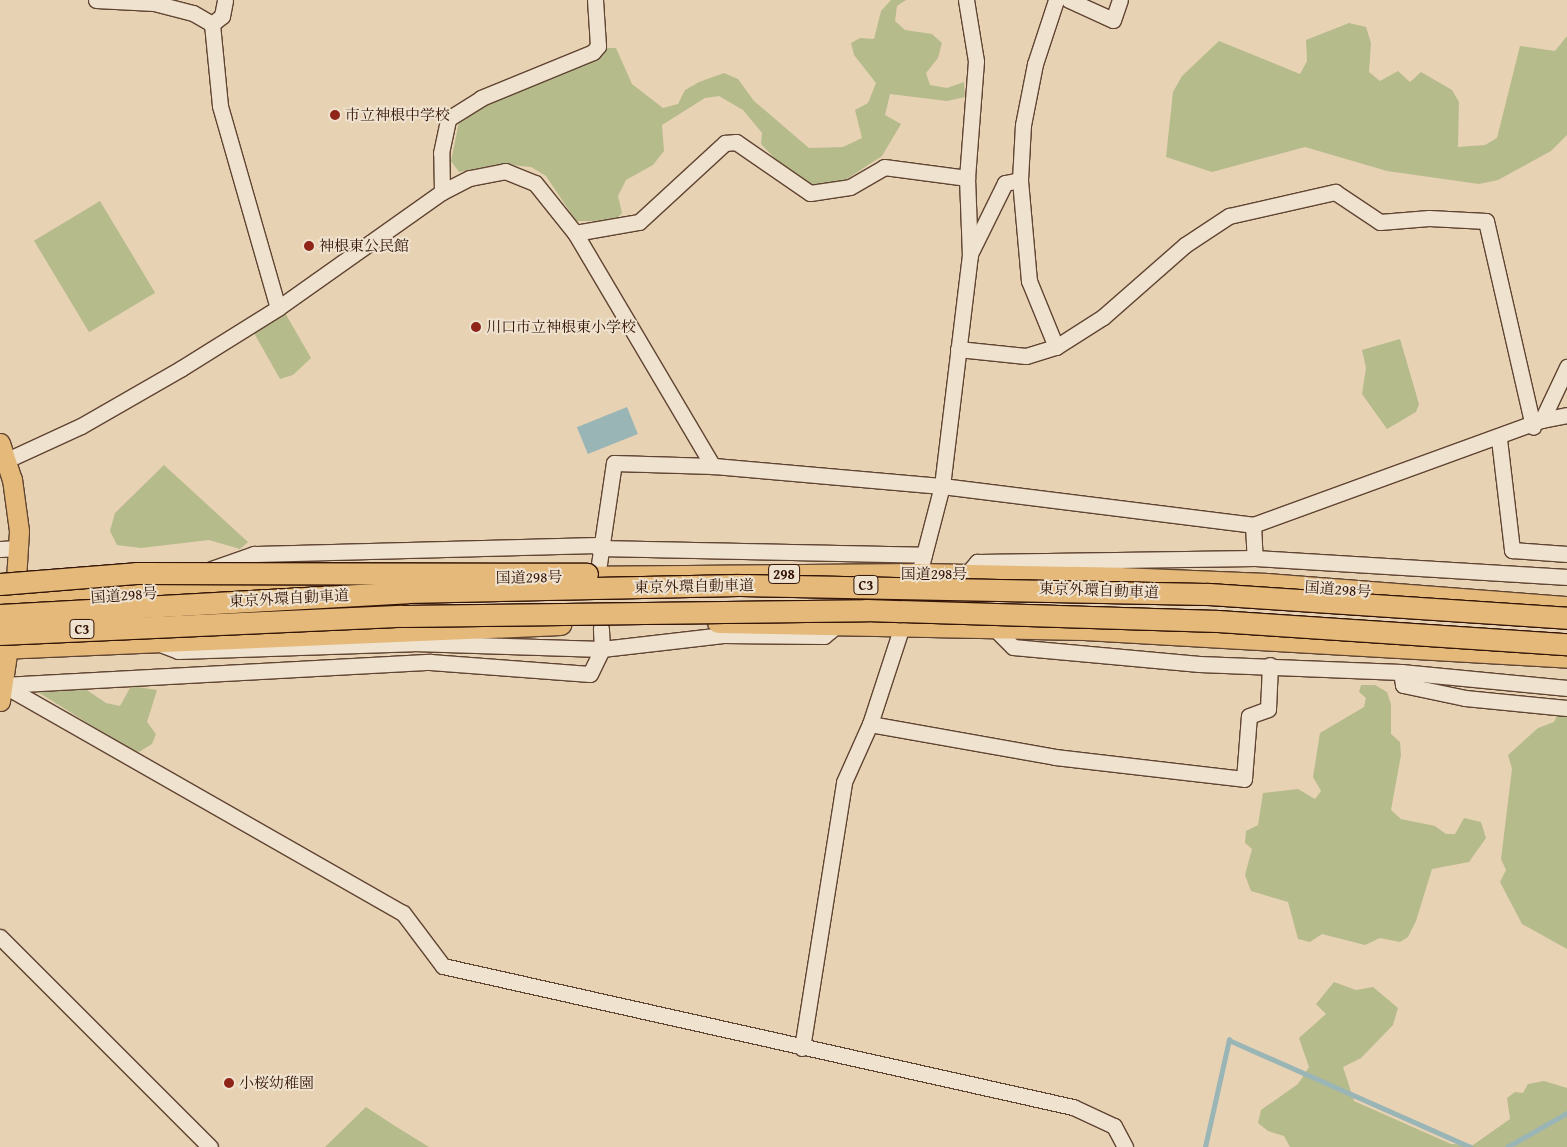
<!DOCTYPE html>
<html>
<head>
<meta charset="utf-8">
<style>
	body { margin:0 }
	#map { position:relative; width:1567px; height:1147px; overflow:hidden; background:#e7d2b4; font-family:"Gentium Book Plus","Noto Serif JP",serif }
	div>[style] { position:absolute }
	.green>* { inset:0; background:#b6bb8c; transform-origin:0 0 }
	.water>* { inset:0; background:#9ab5b6; transform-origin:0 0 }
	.stream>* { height:4.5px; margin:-2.25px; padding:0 2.25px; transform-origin:2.25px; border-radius:2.25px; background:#9ab5b6 }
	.roads { filter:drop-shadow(1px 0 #604432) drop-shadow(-1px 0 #604432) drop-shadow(0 1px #604432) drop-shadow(0 -1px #604432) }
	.minor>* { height:15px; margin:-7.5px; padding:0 7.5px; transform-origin:7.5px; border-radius:7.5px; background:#efe2ce }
	.major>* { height:19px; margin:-9.5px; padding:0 9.5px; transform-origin:9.5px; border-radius:9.5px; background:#e4b97a }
	.highway>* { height:21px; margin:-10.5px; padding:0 10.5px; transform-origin:10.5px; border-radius:10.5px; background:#e4b97a }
	.bridges { filter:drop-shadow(1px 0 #331406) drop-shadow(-1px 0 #331406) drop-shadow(0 1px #331406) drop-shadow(0 -1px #331406) }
	.highway-bridge>* { height:21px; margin:-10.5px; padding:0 10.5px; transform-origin:10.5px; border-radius:10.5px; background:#e4b97a }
	.dots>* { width:14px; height:14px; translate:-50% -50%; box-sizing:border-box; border:2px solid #efe2ce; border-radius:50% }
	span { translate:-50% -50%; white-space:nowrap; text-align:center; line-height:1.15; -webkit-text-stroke:4px #efe2ce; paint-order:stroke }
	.shield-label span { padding:1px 4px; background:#efe2ce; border:1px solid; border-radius:4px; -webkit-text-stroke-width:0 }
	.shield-label { font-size:14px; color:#331406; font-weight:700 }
	.poi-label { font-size:15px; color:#331406 }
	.left { translate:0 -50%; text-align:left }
	.street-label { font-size:15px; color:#331406 }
</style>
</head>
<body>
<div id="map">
	<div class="green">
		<i style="clip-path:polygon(891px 0,906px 0,897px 6px,895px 21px,905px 30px,932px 34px,942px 43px,938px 58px,926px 73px,930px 85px,947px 88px,964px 82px,965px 97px,947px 101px,890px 94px,885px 115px,901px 124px,882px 156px,842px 182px,816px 187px,795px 179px,761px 144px,762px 133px,743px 110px,719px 96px,705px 98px,662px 125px,664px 151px,653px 165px,626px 180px,618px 196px,622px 213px,615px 221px,576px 221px,546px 176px,531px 167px,500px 164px,459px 172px,451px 161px,459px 122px,489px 101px,587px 62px,604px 48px,616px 48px,632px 84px,663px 108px,678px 104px,685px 90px,699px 82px,724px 73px,738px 79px,754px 101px,809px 148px,843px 147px,862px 138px,855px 110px,868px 103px,876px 83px,854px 55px,851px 43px,860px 38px,874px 39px,881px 11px)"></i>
		<i style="clip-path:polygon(1349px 23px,1366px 27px,1371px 43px,1369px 72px,1380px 81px,1398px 71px,1410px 82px,1421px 72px,1452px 90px,1459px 102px,1458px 147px,1485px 145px,1497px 138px,1520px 46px,1555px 51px,1567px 36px,1567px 135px,1551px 151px,1498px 180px,1479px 184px,1387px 171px,1305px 147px,1212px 172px,1166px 157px,1173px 92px,1182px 76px,1219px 41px,1300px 74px,1307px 61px,1306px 40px)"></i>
		<i style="left:100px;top:201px;width:107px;height:77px;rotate:59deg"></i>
		<i style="clip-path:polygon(284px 311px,311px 358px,293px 375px,280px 379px,254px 333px)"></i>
		<i style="clip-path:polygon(1400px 339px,1419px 404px,1416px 412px,1387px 429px,1362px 394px,1366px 368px,1362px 350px)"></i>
		<i style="clip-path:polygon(164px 465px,248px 542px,240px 549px,209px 540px,141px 548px,117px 545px,110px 531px,115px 513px)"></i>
		<i style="clip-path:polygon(1361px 685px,1375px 685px,1387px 692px,1391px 704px,1391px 734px,1400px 742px,1401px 755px,1391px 810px,1401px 819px,1435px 826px,1446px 834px,1455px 834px,1464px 818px,1481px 822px,1486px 838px,1469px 862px,1432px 869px,1416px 921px,1408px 937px,1400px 942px,1380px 938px,1365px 945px,1322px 934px,1310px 942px,1298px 939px,1288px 902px,1251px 891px,1245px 875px,1252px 849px,1245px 843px,1246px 831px,1258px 825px,1263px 793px,1298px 789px,1315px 799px,1321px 791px,1313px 777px,1320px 733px,1364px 707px,1366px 698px,1359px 692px)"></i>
		<i style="clip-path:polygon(81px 686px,106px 703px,120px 706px,131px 686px,157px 690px,147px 722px,156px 734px,152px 744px,139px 752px,129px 749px,38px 692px,40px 688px)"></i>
		<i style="clip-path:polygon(1558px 713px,1567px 716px,1567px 949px,1522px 924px,1500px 882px,1506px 870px,1501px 859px,1512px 769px,1508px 755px,1538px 728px,1554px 722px)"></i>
		<i style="clip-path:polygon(1334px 982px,1356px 990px,1373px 987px,1398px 1008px,1393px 1025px,1361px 1058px,1343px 1067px,1354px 1101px,1451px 1144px,1473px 1145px,1510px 1119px,1507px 1098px,1515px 1092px,1523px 1093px,1528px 1084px,1544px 1081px,1567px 1088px,1567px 1147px,1290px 1147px,1284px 1136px,1268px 1131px,1258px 1123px,1261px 1110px,1298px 1084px,1309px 1067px,1299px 1038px,1326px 1014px,1316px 1004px)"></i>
		<i style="clip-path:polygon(366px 1107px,395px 1126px,429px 1147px,325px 1147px)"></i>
	</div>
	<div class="water">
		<i style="left:627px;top:407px;width:29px;height:54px;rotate:68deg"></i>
	</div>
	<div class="stream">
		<i style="left:1205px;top:1147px;width:110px;rotate:-77.4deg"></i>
		<i style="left:1229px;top:1040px;width:264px;rotate:23.9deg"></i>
		<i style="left:1507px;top:1147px;width:69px;rotate:-29.5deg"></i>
	</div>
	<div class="roads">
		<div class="minor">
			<i style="left:96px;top:0;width:58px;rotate:3deg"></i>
			<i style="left:154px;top:3px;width:40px;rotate:14.4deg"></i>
			<i style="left:193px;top:13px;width:22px;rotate:30deg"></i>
			<i style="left:212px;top:24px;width:82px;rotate:84.4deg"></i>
			<i style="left:220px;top:106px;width:210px;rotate:74deg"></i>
			<i style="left:1069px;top:0;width:48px;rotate:24.4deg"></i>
			<i style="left:1113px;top:20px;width:21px;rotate:-71deg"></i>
			<i style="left:212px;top:24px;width:13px;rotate:-39deg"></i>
			<i style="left:222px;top:16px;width:16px;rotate:-79deg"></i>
			<i style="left:442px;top:192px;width:39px;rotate:-91deg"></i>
			<i style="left:441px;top:153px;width:35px;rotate:-78deg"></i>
			<i style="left:448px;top:119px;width:39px;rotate:-32deg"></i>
			<i style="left:481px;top:98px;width:121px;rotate:-22.3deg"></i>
			<i style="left:593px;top:52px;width:8px;rotate:-50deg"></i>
			<i style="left:598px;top:46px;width:46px;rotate:-93.7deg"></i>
			<i style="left:575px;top:233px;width:65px;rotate:-9.8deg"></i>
			<i style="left:639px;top:222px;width:117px;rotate:-42.6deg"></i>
			<i style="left:725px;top:143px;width:11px;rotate:-5deg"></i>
			<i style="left:736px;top:142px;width:90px;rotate:34.6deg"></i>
			<i style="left:810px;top:193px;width:40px;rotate:-8.5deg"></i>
			<i style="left:850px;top:187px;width:39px;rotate:-30deg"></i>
			<i style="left:884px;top:167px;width:84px;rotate:7.5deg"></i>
			<i style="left:970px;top:254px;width:79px;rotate:-63.8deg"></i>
			<i style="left:1005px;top:183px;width:15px;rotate:-11deg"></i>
			<i style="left:1056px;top:347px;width:71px;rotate:-112.2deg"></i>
			<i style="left:1029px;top:281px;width:101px;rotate:-95.1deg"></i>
			<i style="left:1020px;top:180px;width:55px;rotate:-86.9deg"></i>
			<i style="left:1023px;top:125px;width:62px;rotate:-78.9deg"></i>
			<i style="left:1035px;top:64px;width:67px;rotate:-71.8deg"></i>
			<i style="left:958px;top:349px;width:68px;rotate:5.9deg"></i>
			<i style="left:1026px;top:356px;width:31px;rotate:-17deg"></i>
			<i style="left:1056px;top:347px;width:56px;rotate:-32.6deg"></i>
			<i style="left:1103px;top:317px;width:109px;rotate:-41.3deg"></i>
			<i style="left:1185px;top:245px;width:53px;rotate:-33.4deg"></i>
			<i style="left:1229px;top:216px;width:109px;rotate:-12.8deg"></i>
			<i style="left:1335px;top:192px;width:54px;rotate:33.7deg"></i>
			<i style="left:1380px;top:222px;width:49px;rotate:-4.7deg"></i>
			<i style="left:1429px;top:218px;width:57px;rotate:3deg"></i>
			<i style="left:1486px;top:221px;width:211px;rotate:77.1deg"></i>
			<i style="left:1542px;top:420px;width:59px;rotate:-64.7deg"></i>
			<i style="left:1499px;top:439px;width:112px;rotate:83.3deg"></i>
			<i style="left:1512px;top:550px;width:55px;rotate:4.2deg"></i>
			<i style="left:7px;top:460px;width:81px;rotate:-24.7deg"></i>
			<i style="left:81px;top:426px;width:116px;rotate:-29.9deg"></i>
			<i style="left:182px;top:368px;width:113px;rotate:-32deg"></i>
			<i style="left:278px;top:308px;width:201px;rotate:-35.3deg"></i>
			<i style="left:442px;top:192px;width:31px;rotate:-27deg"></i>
			<i style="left:470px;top:178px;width:36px;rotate:-11deg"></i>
			<i style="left:505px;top:171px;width:32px;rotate:22deg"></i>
			<i style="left:535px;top:183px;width:64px;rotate:51.3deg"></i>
			<i style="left:575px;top:233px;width:271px;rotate:59.4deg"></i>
			<i style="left:1253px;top:525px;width:33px;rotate:87deg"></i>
			<i style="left:598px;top:548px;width:326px;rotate:1.2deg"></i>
			<i style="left:0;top:549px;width:19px;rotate:-3deg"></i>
			<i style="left:599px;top:564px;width:102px;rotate:-81.6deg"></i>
			<i style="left:614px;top:463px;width:99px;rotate:1.7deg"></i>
			<i style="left:713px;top:466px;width:230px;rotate:5deg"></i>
			<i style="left:942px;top:486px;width:313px;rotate:7.1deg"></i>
			<i style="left:1253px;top:525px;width:307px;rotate:-20deg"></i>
			<i style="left:1542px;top:420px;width:25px;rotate:-11deg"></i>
			<i style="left:211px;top:569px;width:46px;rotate:-19.2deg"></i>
			<i style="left:254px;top:554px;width:345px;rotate:-1.5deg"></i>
			<i style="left:967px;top:574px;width:16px;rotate:-50deg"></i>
			<i style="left:977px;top:562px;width:278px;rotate:-0.8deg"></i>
			<i style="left:1255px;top:558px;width:313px;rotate:3.5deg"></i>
			<i style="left:991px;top:625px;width:31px;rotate:45deg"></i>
			<i style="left:1013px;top:647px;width:187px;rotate:5.2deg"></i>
			<i style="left:1199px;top:664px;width:202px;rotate:2.3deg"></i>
			<i style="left:1401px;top:672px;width:167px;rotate:5.5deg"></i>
			<i style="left:160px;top:644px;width:19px;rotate:21deg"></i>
			<i style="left:178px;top:651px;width:235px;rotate:-1.9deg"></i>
			<i style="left:413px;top:643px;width:189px;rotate:1.8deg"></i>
			<i style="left:602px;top:649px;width:122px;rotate:-6.6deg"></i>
			<i style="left:723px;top:635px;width:101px;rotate:0.6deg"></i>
			<i style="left:824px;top:636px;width:21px;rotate:-39deg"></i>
			<i style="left:1401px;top:672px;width:13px;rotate:81deg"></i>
			<i style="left:1403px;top:685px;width:63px;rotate:11.8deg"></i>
			<i style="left:1465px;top:698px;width:102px;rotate:5.6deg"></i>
			<i style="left:3px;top:685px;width:460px;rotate:29.7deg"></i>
			<i style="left:403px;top:913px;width:66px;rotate:53deg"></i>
			<i style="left:443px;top:966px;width:646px;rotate:12.62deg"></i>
			<i style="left:1073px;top:1107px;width:45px;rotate:24.9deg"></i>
			<i style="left:1114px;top:1126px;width:24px;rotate:62deg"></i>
			<i style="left:3px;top:685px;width:428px;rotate:-3.1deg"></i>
			<i style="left:430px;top:662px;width:160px;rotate:4.3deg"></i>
			<i style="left:590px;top:674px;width:28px;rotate:-64deg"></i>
			<i style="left:602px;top:649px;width:21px;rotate:-93deg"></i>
			<i style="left:870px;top:724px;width:188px;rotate:10.1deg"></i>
			<i style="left:1055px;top:757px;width:190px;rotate:6.6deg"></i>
			<i style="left:1244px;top:779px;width:63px;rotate:-85.5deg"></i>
			<i style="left:1249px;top:716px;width:20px;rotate:-20deg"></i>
			<i style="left:1268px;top:709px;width:44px;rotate:-87.4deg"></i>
			<i style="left:0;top:937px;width:297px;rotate:45deg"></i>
			<i style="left:802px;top:1048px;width:269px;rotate:-81deg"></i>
			<i style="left:844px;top:782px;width:64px;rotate:-65.9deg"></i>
			<i style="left:870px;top:724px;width:158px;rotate:-71.9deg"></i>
			<i style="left:919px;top:574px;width:91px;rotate:-75.4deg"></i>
			<i style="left:942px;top:486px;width:232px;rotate:-83.1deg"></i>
			<i style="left:970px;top:256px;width:78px;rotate:-92.2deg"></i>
			<i style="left:967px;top:178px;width:117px;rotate:-85.6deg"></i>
			<i style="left:976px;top:61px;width:62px;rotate:-99.3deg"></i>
		</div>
		<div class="major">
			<i style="left:0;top:443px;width:38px;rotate:72deg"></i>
			<i style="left:12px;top:479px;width:52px;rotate:82.3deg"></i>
			<i style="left:19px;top:531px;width:66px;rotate:93.5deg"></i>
			<i style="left:0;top:701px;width:68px;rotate:-81.5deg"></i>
		</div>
		<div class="highway">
			<i style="left:570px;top:577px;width:349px;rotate:-0.5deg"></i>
			<i style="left:919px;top:574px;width:200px;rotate:1.1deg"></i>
			<i style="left:1119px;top:578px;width:148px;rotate:2.3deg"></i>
			<i style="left:1267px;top:584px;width:301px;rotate:4.4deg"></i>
			<i style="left:0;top:603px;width:348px;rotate:-3.3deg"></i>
			<i style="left:718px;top:622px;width:368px;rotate:1.1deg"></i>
			<i style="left:1086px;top:629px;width:482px;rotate:3.3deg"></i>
			<i style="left:0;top:648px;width:561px;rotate:-2.45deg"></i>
		</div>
	</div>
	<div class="bridges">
		<div class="highway-bridge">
			<i style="left:0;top:584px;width:136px;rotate:-4.6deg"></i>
			<i style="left:136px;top:573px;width:451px;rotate:0.1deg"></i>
			<i style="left:0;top:615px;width:408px;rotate:-3.2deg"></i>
			<i style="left:407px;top:592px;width:331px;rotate:-1.2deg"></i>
			<i style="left:738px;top:585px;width:470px;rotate:1.1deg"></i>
			<i style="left:1208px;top:594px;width:360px;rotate:3.8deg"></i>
			<i style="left:0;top:634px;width:402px;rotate:-2.6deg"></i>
			<i style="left:402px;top:616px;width:464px;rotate:-0.7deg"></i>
			<i style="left:866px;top:610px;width:351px;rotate:1.8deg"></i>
			<i style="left:1217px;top:621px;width:351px;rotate:3.8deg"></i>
		</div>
	</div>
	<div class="dots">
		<i style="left:335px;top:115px;background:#8f2418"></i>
		<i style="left:309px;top:246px;background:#8f2418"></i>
		<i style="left:476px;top:327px;background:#8f2418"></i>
		<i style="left:229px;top:1083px;background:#8f2418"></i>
	</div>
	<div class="shield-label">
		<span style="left:784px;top:574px">298</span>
		<span style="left:866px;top:585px">C3</span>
		<span style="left:82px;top:629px">C3</span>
	</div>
	<div class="poi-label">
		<span class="left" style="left:345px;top:115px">市立神根中学校</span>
		<span class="left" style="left:319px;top:246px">神根東公民館</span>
		<span class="left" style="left:486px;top:327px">川口市立神根東小学校</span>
		<span class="left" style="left:239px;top:1083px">小桜幼稚園</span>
	</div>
	<div class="street-label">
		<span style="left:934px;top:574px">国道298号</span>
		<span style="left:529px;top:577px;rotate:-1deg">国道298号</span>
		<span style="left:694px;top:586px;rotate:-1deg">東京外環自動車道</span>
		<span style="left:1338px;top:589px;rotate:4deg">国道298号</span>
		<span style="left:1099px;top:590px;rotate:2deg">東京外環自動車道</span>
		<span style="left:124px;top:595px;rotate:-4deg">国道298号</span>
		<span style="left:289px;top:598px;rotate:-3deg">東京外環自動車道</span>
	</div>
</div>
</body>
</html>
